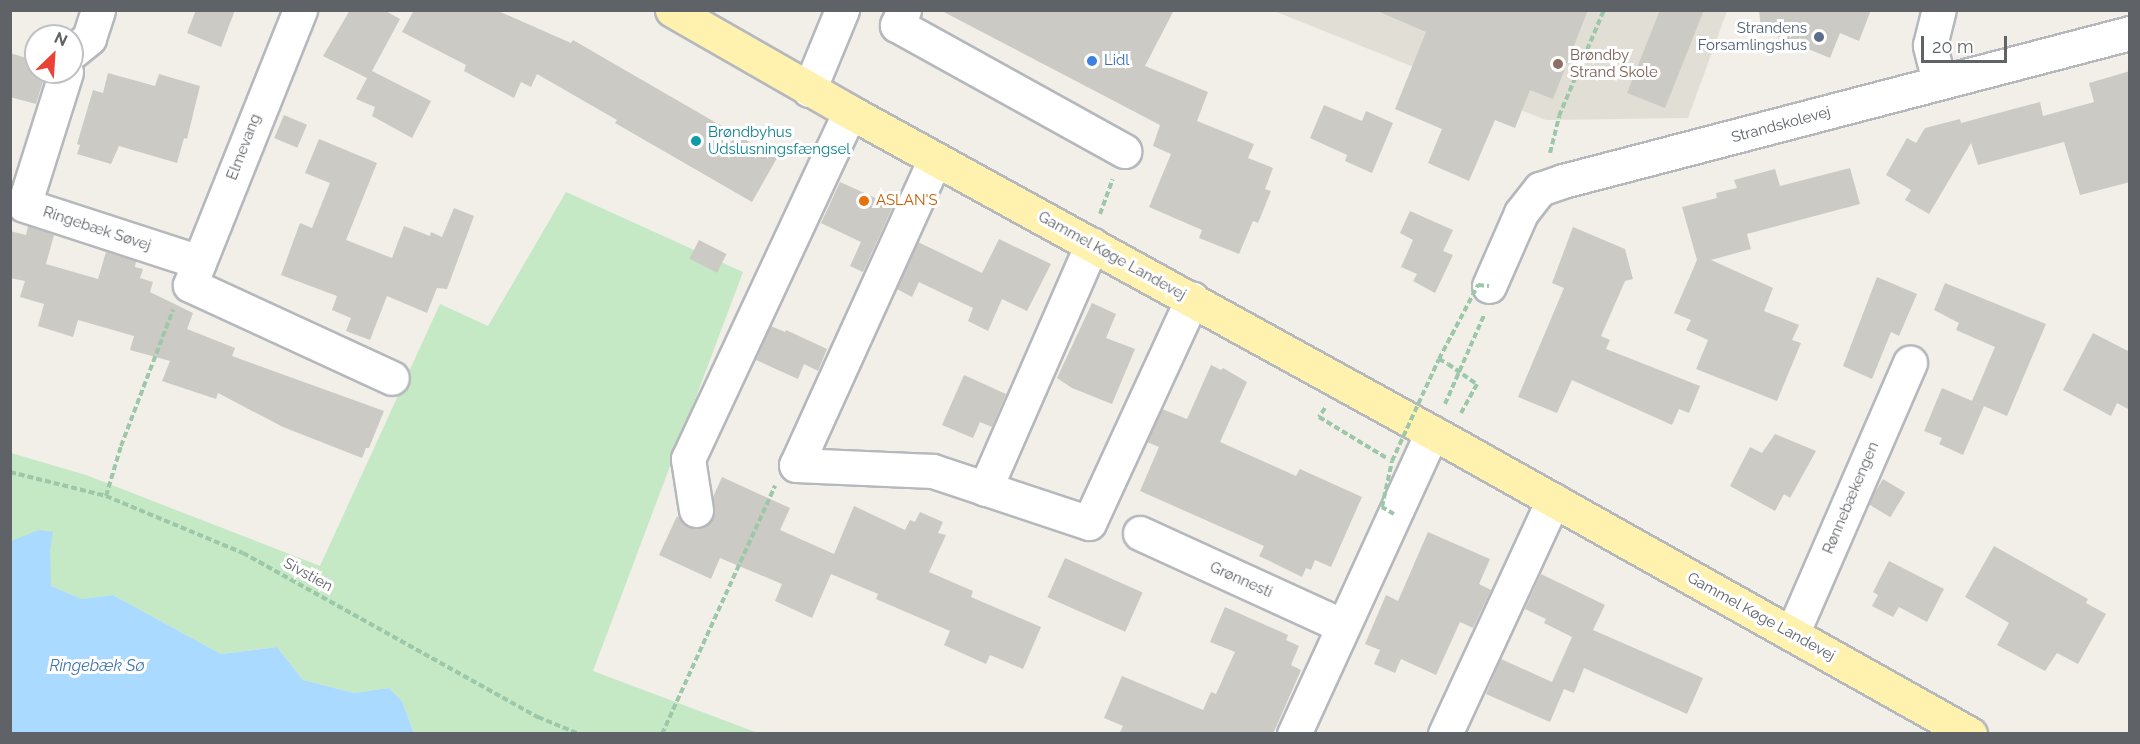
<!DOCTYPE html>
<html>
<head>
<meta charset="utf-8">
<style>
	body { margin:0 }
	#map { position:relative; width:2140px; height:744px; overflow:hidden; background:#f1efe8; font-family:Raleway,sans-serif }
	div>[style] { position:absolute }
	.education>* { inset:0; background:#e1ded6 }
	.green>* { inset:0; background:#c5e8c5 }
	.water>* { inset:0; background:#aadaff }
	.building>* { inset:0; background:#cccac5; transform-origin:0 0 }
	.path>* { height:4px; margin-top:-2px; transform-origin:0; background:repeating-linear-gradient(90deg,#9cc7a9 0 6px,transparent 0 9px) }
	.roads { filter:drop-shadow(2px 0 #b5b8bc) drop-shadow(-2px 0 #b5b8bc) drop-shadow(0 2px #b5b8bc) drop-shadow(0 -2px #b5b8bc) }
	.minor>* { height:33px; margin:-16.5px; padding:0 16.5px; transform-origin:16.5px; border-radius:16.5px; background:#fff }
	.major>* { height:33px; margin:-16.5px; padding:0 16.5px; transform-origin:16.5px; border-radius:16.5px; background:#fff2af }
	.path-bridge>* { height:4px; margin-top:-2px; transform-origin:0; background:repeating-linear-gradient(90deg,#9cc7a9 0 6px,transparent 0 9px) }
	.dots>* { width:16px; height:16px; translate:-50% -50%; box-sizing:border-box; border:3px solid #fff; border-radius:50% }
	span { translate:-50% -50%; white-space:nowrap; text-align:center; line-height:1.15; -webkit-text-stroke:6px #fff; paint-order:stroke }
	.service-label { font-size:15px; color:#4e5e75 }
	.right { translate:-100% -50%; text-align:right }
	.education-label { font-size:15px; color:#785e54 }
	.left { translate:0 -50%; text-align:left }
	.shop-label { font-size:15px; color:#366cbe }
	.street-label { font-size:15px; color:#5f6368 }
	.culture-label { font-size:15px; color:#0d838f }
	.food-label { font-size:15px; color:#c56008 }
	.water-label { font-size:16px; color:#4174aa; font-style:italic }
	.frame { position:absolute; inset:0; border:12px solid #5f6368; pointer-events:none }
	.north { position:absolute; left:24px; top:24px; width:60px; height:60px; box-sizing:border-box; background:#fff; border:2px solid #bfc1c3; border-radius:50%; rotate:25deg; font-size:16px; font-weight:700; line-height:24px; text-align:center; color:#5f6368 }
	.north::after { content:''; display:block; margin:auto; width:21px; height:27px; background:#ea4335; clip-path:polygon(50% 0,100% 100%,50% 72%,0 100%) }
	.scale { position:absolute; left:1921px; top:36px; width:86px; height:27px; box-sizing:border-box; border:3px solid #5f6368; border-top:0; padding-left:8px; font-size:18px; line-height:21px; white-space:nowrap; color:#5f6368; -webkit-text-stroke:4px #fff; paint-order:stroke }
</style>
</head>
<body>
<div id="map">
	<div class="education">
		<i style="clip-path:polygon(1274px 11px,1727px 11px,1688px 118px,1546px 120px)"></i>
	</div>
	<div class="green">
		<i style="clip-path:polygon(566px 192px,743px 272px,593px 671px,758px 733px,418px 733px,413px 731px,402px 701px,389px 688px,354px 693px,303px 680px,277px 647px,221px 654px,113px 595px,82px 599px,51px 586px,11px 545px,11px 453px,86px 475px,320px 566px,440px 304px,488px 326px)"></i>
	</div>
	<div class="water">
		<i style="clip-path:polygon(39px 530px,53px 532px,50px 550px,51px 586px,82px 599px,113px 595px,221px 654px,277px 647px,303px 680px,354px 693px,389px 688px,402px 701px,413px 731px,418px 733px,11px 733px,11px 541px)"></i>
	</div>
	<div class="building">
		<i style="clip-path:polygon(196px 10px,235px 10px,221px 47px,187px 33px)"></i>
		<i style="clip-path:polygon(350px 10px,384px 10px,400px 19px,372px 71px,431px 101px,412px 138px,372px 116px,375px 107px,356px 99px,367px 78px,323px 56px)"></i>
		<i style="clip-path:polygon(414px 10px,496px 10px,571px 43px,573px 40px,777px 158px,752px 202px,615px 123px,617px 120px,537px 74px,531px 87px,521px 82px,514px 98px,464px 71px,466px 65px,402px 32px)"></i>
		<i style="clip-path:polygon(940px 10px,1174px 10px,1145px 66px,1208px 92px,1197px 121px,1254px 144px,1248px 158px,1273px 168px,1265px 189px,1271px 191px,1258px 223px,1253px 221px,1239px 254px,1199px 238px,1202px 230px,1149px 207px,1171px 154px,1153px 146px,1160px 125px)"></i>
		<i style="clip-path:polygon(1375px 10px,1588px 10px,1553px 99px,1530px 90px,1515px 128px,1495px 120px,1469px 181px,1428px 163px,1442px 129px,1395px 109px,1426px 32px)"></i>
		<i style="clip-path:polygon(1660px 10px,1704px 10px,1665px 108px,1627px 93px)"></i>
		<i style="clip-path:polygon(1759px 10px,1871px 10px,1859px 41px,1840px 33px,1830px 58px,1761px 29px)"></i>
		<i style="clip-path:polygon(10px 53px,36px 61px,36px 72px,46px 72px,36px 104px,10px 97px)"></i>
		<i style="clip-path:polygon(2130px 71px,2130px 182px,2080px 195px,2064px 142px,1978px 165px,1971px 143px,1929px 214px,1905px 200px,1911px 190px,1886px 175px,1907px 138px,1916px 143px,1925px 128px,1960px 119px,1961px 123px,2040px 102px,2043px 116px,2094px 102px,2089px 83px)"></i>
		<i style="clip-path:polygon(108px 73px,155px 86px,159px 74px,200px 86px,187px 139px,184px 138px,177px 163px,119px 146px,111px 164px,77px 154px,80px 145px,77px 144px,93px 90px,103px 93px)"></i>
		<i style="clip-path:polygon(1324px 105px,1362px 121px,1366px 111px,1393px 123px,1372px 173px,1345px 161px,1347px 155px,1310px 138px)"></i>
		<i style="left:284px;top:115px;width:25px;height:25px;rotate:23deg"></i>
		<i style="clip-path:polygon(319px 139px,377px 163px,346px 240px,392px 258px,404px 226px,430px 236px,431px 232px,442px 237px,454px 208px,474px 216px,447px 289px,437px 288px,427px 313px,387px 296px,370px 340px,346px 331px,351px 318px,332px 310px,337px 296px,281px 275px,300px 223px,312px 228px,330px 183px,305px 173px)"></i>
		<i style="clip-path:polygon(1850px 168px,1860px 204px,1747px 234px,1751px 249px,1711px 260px,1773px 288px,1764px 311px,1799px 325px,1792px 340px,1801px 343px,1777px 401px,1696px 369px,1708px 340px,1686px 330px,1691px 320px,1674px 313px,1697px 260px,1682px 207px,1717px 198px,1716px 193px,1737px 188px,1734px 180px,1775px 169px,1780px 186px)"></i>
		<i style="clip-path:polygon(840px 182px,893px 206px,863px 272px,850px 266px,861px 242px,821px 223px)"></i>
		<i style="clip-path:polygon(1410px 211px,1453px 230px,1443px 251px,1453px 255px,1435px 293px,1413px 281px,1417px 274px,1401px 267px,1413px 240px,1400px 233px)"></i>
		<i style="clip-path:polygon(28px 226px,54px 235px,46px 264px,98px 279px,106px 252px,136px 261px,135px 267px,143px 269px,140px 278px,153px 282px,150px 292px,193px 313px,187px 329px,235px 348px,232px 356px,384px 411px,369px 448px,366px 448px,362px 458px,283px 427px,218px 393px,216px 399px,162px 381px,170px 361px,130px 350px,134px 336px,78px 320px,73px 337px,38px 326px,44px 304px,20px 297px,25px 281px,10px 278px,10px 231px,26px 235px)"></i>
		<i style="clip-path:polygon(1573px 227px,1625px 249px,1633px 279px,1625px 281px,1601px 336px,1610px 340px,1606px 349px,1700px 386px,1689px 413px,1679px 409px,1672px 425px,1572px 380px,1557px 413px,1518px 397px,1564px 288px,1552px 283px)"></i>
		<i style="clip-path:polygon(999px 239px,1051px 264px,1027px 311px,1002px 299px,988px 331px,968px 321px,973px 308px,919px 282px,912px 297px,897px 289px,918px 242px,982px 273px)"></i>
		<i style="left:699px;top:240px;width:31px;height:21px;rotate:27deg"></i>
		<i style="clip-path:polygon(1877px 277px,1917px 294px,1899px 336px,1891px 332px,1872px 379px,1843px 366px)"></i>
		<i style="clip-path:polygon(1945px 283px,2046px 324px,2007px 416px,1972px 401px,1995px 347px,1956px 330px,1959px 323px,1934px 310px)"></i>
		<i style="clip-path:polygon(1092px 303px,1116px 314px,1106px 338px,1135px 349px,1112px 404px,1072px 388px,1057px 378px)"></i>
		<i style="clip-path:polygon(771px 326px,785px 332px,786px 330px,827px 349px,818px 371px,804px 364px,798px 379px,756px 360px)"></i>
		<i style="clip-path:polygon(2093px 333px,2130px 352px,2130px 410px,2117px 403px,2111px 416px,2063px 390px)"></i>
		<i style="clip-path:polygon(1211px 365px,1221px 370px,1223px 368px,1247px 382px,1220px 442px,1296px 476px,1300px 469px,1362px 497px,1331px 567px,1315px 560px,1311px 570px,1306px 568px,1302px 577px,1259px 556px,1264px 546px,1140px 491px,1159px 447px,1147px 442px,1162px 409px,1187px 419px)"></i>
		<i style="clip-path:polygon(964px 375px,1006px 394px,992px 427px,980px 422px,973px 438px,942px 425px)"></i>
		<i style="clip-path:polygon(1942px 388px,1984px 406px,1963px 455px,1939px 444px,1942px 438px,1924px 431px)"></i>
		<i style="clip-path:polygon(1775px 434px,1816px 451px,1790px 498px,1784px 494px,1775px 511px,1730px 486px,1750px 447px,1762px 453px)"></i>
		<i style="clip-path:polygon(722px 477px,790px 508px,780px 530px,834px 554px,854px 506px,905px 530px,910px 520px,915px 522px,920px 512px,943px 522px,938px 533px,946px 535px,929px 572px,973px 591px,971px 597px,1041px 627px,1023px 669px,990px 655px,986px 664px,944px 645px,950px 631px,876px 599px,878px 594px,831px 574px,812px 618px,775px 601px,782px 584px,720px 558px,711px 579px,659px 555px,677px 516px,690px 528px,699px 528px,708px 524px,714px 516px,713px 497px)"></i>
		<i style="left:1883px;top:479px;width:26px;height:29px;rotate:31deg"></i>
		<i style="clip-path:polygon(1428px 532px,1490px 559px,1479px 584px,1491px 590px,1473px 628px,1460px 622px,1436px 675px,1401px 659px,1395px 673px,1374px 664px,1380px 650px,1365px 644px,1386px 595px,1398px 601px)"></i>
		<i style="clip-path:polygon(1994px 546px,2088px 599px,2086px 603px,2106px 614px,2078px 664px,2057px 653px,2045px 671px,1997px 645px,2009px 623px,1965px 597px)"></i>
		<i style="left:1065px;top:558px;width:85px;height:43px;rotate:24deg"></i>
		<i style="clip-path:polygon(1889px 561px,1944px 589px,1927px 622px,1899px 607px,1893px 617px,1872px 606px,1878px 595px,1873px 592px)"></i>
		<i style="clip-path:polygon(1541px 574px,1605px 605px,1593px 630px,1703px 678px,1687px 714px,1584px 668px,1574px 693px,1564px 689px,1550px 722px,1486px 694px,1501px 659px,1552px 682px,1572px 637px,1544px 623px,1546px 619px,1525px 609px)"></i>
		<i style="clip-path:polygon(1225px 607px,1288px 635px,1286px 640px,1299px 646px,1291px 665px,1301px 670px,1273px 734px,1119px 734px,1123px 726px,1104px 718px,1122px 676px,1203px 710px,1211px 692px,1216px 694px,1235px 652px,1210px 642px)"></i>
	</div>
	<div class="path">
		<i style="left:1550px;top:153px;width:38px;rotate:-76deg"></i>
		<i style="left:1559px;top:116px;width:115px;rotate:-67deg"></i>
		<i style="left:1100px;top:214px;width:37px;rotate:-70deg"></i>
		<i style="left:1439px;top:359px;width:10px;rotate:29deg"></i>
		<i style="left:1445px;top:404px;width:97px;rotate:-66.3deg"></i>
		<i style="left:1325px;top:408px;width:11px;rotate:124deg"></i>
		<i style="left:1319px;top:417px;width:81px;rotate:31.3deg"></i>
		<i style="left:1461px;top:413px;width:33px;rotate:-61deg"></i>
		<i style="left:10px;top:472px;width:99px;rotate:14deg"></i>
		<i style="left:106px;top:496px;width:148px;rotate:22.6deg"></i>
		<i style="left:243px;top:553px;width:338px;rotate:29.1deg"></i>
		<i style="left:538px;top:717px;width:44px;rotate:22.5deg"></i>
		<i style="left:106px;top:496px;width:52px;rotate:-73.3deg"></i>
		<i style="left:121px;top:446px;width:146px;rotate:-69.1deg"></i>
		<i style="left:662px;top:734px;width:273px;rotate:-65.5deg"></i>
	</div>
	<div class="roads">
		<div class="minor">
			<i style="left:300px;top:10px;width:296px;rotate:111.8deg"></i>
			<i style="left:190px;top:285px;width:222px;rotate:24.7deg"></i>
			<i style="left:904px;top:10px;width:17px;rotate:115deg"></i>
			<i style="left:897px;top:25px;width:260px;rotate:29deg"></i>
			<i style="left:72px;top:52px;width:22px;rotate:-39deg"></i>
			<i style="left:89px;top:38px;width:29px;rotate:-72deg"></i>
			<i style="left:66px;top:72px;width:139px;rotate:107.5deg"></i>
			<i style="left:24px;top:205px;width:184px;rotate:18deg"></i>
			<i style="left:1939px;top:82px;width:38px;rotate:-104deg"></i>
			<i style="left:1930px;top:45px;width:36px;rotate:-76deg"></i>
			<i style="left:809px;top:90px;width:87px;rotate:-67.6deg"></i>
			<i style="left:935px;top:159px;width:336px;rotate:114.4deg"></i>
			<i style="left:796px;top:465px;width:137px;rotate:2.5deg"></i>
			<i style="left:933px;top:471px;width:164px;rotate:18.4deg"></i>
			<i style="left:1089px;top:523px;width:247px;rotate:-65.3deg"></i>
			<i style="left:1489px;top:286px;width:80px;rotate:-66.3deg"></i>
			<i style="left:1521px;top:213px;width:31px;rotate:-52deg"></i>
			<i style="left:1540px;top:189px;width:24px;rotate:-19deg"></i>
			<i style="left:1563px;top:181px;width:586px;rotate:-14.63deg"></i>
			<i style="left:985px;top:489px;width:267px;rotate:-66.4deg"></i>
			<i style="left:696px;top:510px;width:52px;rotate:-98.9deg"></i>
			<i style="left:688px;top:459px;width:383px;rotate:-65deg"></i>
			<i style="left:1140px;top:533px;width:223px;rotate:24.6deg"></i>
			<i style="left:1792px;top:634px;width:296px;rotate:-66.5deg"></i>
			<i style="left:1294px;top:734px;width:332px;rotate:-65.4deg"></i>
			<i style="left:1445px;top:734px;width:258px;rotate:-65.2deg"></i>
		</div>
		<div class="major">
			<i style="left:672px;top:10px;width:205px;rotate:29.8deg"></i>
			<i style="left:850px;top:112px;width:680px;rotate:28.83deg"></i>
			<i style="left:1446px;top:440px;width:601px;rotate:29.3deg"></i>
		</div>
	</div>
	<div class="path-bridge">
		<i style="left:1448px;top:364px;width:35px;rotate:35deg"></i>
		<i style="left:1394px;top:514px;width:14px;rotate:-150deg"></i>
		<i style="left:1382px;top:507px;width:47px;rotate:-77.7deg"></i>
		<i style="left:1392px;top:461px;width:112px;rotate:-65.3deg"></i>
		<i style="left:1439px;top:359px;width:84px;rotate:-62.2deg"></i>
		<i style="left:1478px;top:285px;width:11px;rotate:5deg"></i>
	</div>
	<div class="dots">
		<i style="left:1819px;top:37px;background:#5c6f8a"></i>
		<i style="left:1092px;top:61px;background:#3f7fe0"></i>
		<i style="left:1558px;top:64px;background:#8d6e63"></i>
		<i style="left:696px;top:141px;background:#0f9aa8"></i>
		<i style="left:864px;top:201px;background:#e8710a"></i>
	</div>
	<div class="service-label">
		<span class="right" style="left:1807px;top:37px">Strandens<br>Forsamlingshus</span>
	</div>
	<div class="education-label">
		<span class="left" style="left:1570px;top:64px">Brøndby<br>Strand Skole</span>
	</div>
	<div class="shop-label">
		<span class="left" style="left:1104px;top:61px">Lidl</span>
	</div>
	<div class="street-label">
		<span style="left:1781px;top:125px;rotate:-15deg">Strandskolevej</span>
		<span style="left:244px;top:147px;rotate:-69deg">Elmevang</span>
		<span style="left:97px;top:229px;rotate:18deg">Ringebæk Søvej</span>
		<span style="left:1112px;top:256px;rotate:29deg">Gammel Køge Landevej</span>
		<span style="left:1851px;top:498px;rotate:-67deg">Rønnebækengen</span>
		<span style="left:308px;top:575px;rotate:29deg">Sivstien</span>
		<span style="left:1241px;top:580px;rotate:24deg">Grønnesti</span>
		<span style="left:1761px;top:617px;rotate:29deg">Gammel Køge Landevej</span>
	</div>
	<div class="culture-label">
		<span class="left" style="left:708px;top:141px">Brøndbyhus<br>Udslusningsfængsel</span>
	</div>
	<div class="food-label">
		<span class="left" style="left:876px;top:201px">ASLAN'S</span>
	</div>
	<div class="water-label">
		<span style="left:97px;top:666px">Ringebæk Sø</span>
	</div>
	<div class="frame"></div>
	<div class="north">N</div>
	<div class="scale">20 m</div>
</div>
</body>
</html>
